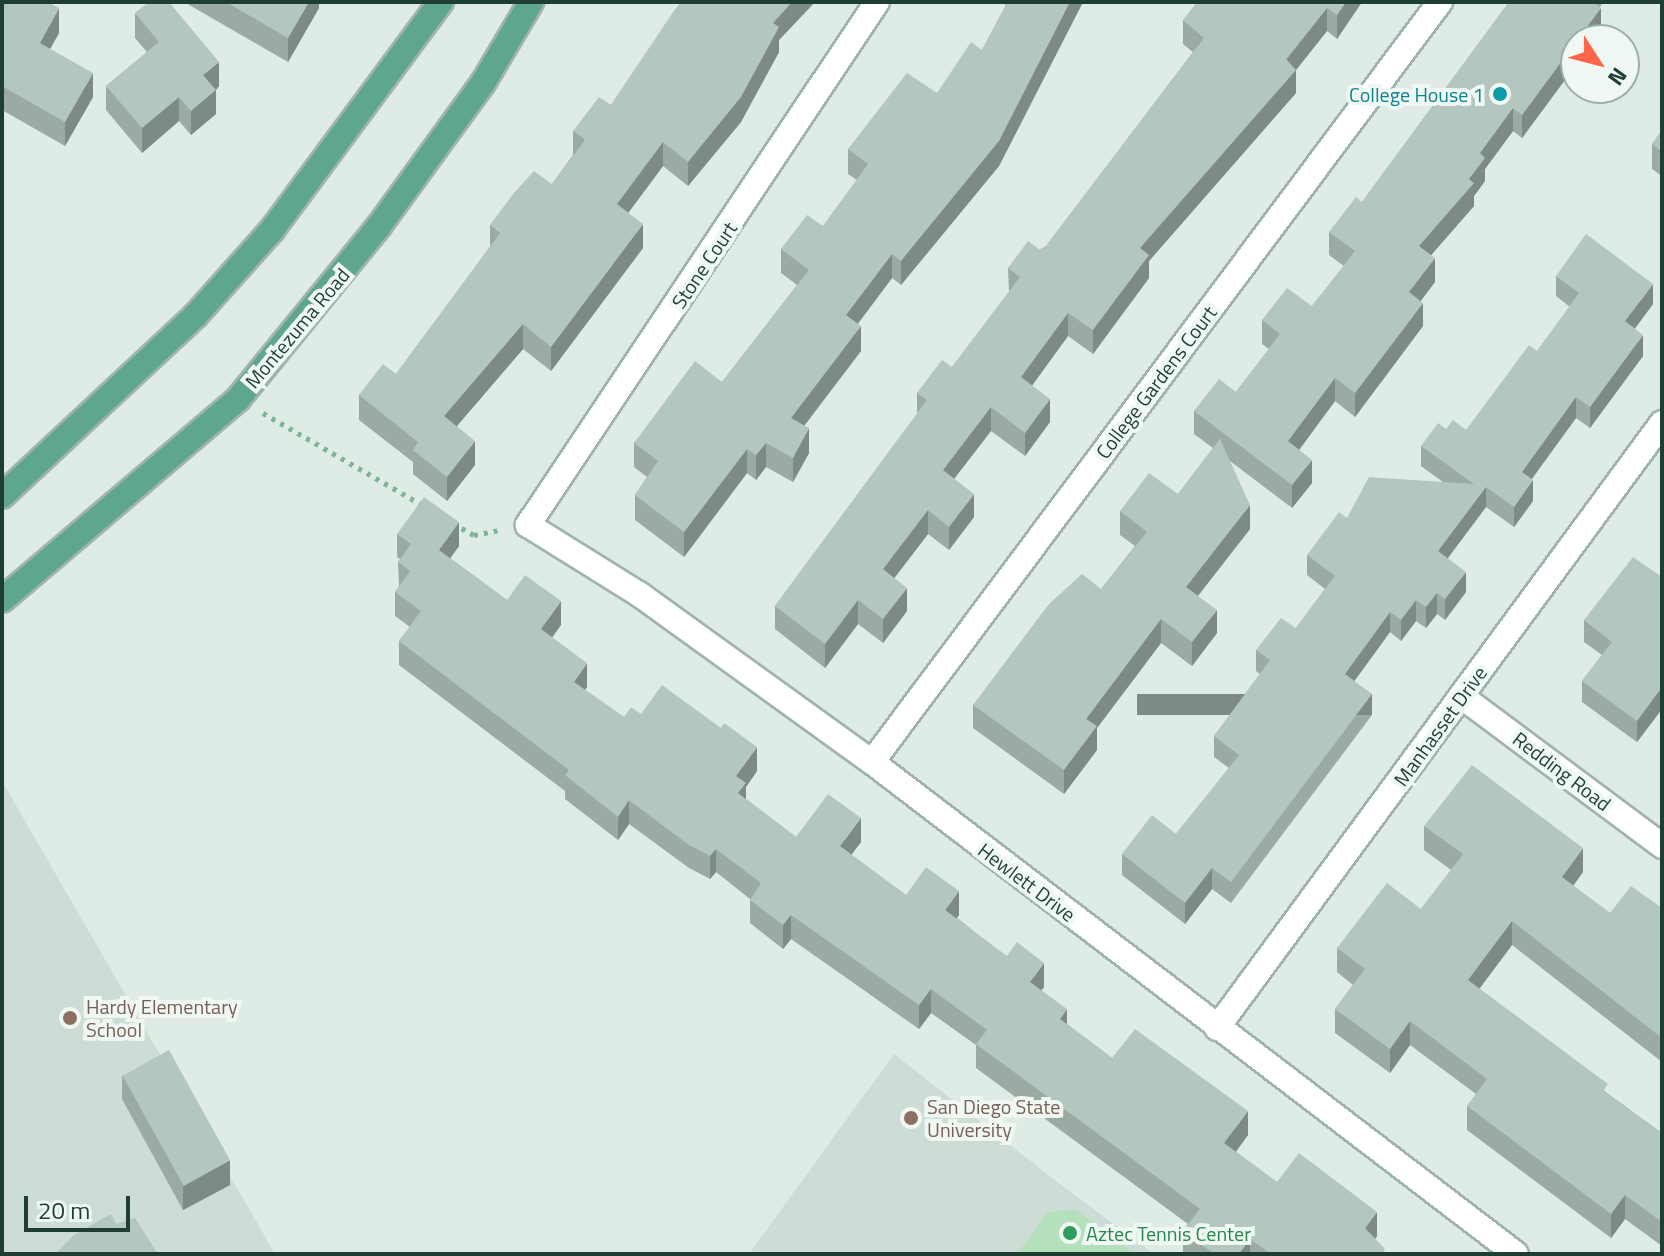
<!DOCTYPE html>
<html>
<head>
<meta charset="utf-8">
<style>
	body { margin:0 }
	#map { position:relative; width:1664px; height:1256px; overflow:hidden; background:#dfece5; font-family:"Titillium Web",sans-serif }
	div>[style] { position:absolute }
	.built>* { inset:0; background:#cddcd4 }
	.green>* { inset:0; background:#b5e0bc }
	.path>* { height:5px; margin-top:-2.5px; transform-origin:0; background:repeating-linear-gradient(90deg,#7cb49d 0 4px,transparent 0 10px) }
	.roads { filter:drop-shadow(2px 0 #a1b4ac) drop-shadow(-2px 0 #a1b4ac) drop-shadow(0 2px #a1b4ac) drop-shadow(0 -2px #a1b4ac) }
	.street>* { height:24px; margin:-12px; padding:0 12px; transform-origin:12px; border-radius:12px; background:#fff }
	.primary>* { height:24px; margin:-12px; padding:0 12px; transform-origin:12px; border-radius:12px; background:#5ea78d }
	.wall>* { inset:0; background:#9baba3 }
	.shaded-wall>* { inset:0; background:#7e8b85; transform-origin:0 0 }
	.building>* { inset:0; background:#b4c7be; transform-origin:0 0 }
	.dots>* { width:22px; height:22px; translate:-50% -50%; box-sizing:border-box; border:4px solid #f0f8f3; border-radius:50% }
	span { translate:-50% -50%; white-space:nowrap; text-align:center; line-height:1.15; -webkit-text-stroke:8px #f0f8f3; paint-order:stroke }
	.culture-label { font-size:20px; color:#0d838f }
	.right { translate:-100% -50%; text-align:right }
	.street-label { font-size:20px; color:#1e3e32 }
	.education-label { font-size:20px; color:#785e54 }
	.left { translate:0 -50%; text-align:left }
	.leisure-label { font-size:20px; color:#27864d }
	.frame { position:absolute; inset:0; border:4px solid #1e3e32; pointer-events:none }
	.north { position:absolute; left:1560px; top:24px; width:80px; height:80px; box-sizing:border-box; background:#f0f8f3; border:2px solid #9caea6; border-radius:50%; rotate:126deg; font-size:22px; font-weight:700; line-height:32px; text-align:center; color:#1e3e32 }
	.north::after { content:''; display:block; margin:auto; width:28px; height:36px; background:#ff654a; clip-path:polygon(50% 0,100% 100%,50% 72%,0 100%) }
	.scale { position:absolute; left:24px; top:1196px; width:106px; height:36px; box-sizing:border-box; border:4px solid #1e3e32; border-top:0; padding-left:10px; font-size:24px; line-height:28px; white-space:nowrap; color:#1e3e32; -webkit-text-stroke:6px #f0f8f3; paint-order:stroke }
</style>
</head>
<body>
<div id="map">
	<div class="built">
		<i style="clip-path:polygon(2px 781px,275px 1254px,2px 1254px)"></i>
		<i style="clip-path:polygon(894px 1054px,1056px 1181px,1154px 1254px,749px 1254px)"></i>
	</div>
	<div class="green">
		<i style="clip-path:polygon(1076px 1210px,1135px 1254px,1017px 1254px,1048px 1212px)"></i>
	</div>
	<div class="path">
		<i style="left:263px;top:413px;width:186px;rotate:30deg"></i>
		<i style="left:453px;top:523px;width:24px;rotate:30deg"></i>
		<i style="left:474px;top:535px;width:26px;rotate:-11deg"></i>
	</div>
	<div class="roads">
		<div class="street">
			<i style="left:877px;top:2px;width:629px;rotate:123.72deg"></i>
			<i style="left:528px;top:525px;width:131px;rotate:31.9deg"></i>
			<i style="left:639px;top:594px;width:287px;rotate:35.8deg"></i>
			<i style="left:872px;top:762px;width:810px;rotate:37.38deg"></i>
			<i style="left:1461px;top:696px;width:251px;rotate:36.7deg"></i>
			<i style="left:872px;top:762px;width:949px;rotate:-53.23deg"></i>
			<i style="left:1217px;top:1028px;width:751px;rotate:-53.66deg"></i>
		</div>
		<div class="primary">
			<i style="left:2px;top:496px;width:265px;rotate:-43deg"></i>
			<i style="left:196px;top:315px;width:114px;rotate:-48.2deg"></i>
			<i style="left:272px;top:230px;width:284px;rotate:-53.5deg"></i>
			<i style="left:2px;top:600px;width:310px;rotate:-40.4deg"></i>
			<i style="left:238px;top:399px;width:223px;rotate:-50.8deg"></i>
			<i style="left:379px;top:226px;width:177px;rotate:-54deg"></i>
			<i style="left:483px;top:83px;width:94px;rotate:-59.3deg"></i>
		</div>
	</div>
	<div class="wall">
		<i style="clip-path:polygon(2px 2px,59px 33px,50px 49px,93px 97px,65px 146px,2px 110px)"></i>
		<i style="clip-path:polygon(184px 2px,319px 2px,319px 8px,288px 62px)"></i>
		<i style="clip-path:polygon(681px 2px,815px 2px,779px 40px,779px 52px,741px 122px,688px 186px,663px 166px,628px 213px,643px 248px,551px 371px,523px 349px,457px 426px,475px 465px,447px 501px,413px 474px,413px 462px,359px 420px,359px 395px,396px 374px,490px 247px,490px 225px,552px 184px,573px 155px,573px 131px,611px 105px)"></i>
		<i style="clip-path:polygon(1001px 2px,1083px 2px,999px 166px,901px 285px,892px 278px,858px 324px,861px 351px,804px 426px,809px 453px,793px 482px,766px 467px,756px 480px,747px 473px,684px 557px,635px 520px,635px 495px,647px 477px,634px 467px,634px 443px,722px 382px,797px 285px,781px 273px,781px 249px,823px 226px,857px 180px,848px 174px,848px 149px,937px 93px,982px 50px,1006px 5px)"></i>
		<i style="clip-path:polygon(1294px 2px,1362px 2px,1337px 39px,1327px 31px,1296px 70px,1296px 93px,1149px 261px,1149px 278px,1093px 354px,1068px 336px,1032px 385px,1050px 422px,1025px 456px,991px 431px,954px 479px,974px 517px,949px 550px,928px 534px,894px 578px,907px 611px,883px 643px,858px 624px,825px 668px,775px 629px,775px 606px,917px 414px,917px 393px,952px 367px,1009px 292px,1008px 268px,1046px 246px,1193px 52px,1183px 44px,1183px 20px,1292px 5px)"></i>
		<i style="clip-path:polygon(1509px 2px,1603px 2px,1600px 7px,1601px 31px,1522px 138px,1513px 131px,1485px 169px,1485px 181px,1474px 196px,1474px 206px,1431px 255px,1435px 282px,1421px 301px,1423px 326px,1355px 417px,1335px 401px,1299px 450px,1312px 483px,1292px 508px,1230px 461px,1250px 529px,1198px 596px,1217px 633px,1192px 666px,1161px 643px,1097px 728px,1097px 750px,1064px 794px,973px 728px,973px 705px,1101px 589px,1135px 546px,1120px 535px,1120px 511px,1178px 494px,1213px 448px,1194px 434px,1194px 411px,1236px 392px,1269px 349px,1262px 344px,1262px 320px,1312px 306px,1344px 266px,1329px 255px,1329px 232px,1362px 202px)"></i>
		<i style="clip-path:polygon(135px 13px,219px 86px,216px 90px,216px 114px,191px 135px,179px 121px,142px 153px,106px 110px,106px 86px,147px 52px,135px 38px)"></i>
		<i style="clip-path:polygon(1662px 130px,1662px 176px,1652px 169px,1652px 144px)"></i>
		<i style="clip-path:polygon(1556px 276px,1653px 304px,1635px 328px,1643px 356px,1590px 428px,1576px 418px,1532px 479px,1533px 501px,1514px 527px,1486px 507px,1448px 558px,1466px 592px,1445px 620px,1437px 614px,1426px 628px,1416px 621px,1401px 641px,1390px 632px,1354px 681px,1372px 715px,1231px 903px,1212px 889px,1185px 924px,1122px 875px,1122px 854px,1176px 834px,1229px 768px,1214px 757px,1214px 736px,1260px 674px,1256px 671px,1256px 650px,1296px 628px,1325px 589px,1307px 575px,1307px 555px,1347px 518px,1443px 482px,1421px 466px,1421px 446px,1446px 429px,1466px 430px,1537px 351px,1570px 307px,1556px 296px)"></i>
		<i style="clip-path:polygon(397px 534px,459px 546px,450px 558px,507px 600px,561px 625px,552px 637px,587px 687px,585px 690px,624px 717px,641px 714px,757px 771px,746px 787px,746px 799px,796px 837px,861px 842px,851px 855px,906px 895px,959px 915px,957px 918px,1044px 987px,1041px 991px,1067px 1024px,1112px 1058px,1248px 1135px,1236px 1152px,1277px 1182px,1377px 1236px,1375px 1239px,1385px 1254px,1183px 1254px,1183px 1231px,1188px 1224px,976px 1068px,976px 1045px,931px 1013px,919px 1029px,791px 939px,783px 949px,750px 923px,750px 899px,716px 872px,710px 879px,689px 868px,629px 824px,618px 840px,565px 799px,565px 791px,399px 665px,399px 641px,410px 627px,395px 616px,395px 592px,399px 586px,398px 562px,400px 559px,397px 557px)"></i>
		<i style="clip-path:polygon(1662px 577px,1662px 709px,1637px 742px,1582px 702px,1582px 681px,1602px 655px,1584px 642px,1584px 620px)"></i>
		<i style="clip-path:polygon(1424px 826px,1583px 872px,1573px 886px,1610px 913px,1662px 908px,1662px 1062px,1512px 945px,1479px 989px,1608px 1094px,1662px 1133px,1662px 1246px,1625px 1219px,1611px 1238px,1467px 1130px,1467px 1106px,1476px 1094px,1410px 1045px,1390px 1073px,1335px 1033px,1335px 1009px,1353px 985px,1337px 972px,1337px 948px,1421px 909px,1451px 870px,1424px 850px)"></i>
		<i style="clip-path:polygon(122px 1075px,230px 1185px,183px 1210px,122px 1099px)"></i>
	</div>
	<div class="shaded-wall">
		<i style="clip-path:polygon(309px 2px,319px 2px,319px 8px,288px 62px,288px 38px)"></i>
		<i style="clip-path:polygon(792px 2px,815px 2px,779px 40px,779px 52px,741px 122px,688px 186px,688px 162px,773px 23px)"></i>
		<i style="clip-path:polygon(1070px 2px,1083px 2px,999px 166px,901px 285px,901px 261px)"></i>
		<i style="clip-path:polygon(1346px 2px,1362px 2px,1337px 39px,1337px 15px)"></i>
		<i style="clip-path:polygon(59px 8px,59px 33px,40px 67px,40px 43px)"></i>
		<i style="clip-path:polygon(1327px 8px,1327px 31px,1296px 70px,1296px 93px,1149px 261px,1149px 278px,1093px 354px,1093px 330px,1140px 248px)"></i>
		<i style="clip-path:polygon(1601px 8px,1601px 31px,1594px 40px,1577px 40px)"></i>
		<i style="clip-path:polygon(1576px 42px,1576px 65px,1522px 138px,1522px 115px)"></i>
		<i style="clip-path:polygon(219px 62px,219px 86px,216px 90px,216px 114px,191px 135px,191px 111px,203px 75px)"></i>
		<i style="clip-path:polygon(93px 73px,93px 97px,65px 146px,65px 122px)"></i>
		<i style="clip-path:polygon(179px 97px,179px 121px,142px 153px,142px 128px)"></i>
		<i style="clip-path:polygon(1513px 108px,1513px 131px,1485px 169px,1485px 181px,1474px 196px,1474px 206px,1419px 269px,1419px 246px,1469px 179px,1480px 153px)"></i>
		<i style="clip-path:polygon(663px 142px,663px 166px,617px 228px,617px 204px)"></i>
		<i style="clip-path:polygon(643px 224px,643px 248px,551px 371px,551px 347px)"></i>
		<i style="clip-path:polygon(892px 254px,892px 278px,846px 339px,846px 315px)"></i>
		<i style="clip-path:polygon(1435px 258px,1435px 282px,1409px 316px,1409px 292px)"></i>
		<i style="clip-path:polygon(1653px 284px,1653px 304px,1625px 342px,1625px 321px)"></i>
		<i style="clip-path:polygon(1423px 303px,1423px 326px,1355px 417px,1355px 393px)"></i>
		<i style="clip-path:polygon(1068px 313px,1068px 336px,1021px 401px,1021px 377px)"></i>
		<i style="clip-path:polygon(523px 324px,523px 349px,444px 441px,444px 416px)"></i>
		<i style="clip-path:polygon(861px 326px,861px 351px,791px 443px,791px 418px)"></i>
		<i style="clip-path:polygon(1643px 335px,1643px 356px,1590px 428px,1590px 407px)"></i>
		<i style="clip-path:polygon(1335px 378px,1335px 401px,1288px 465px,1288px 441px)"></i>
		<i style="clip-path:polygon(1576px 397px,1576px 418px,1522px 492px,1522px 472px)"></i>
		<i style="clip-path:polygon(1050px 399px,1050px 422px,1025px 456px,1025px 433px)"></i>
		<i style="clip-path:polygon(991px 407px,991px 431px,943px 493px,943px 470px)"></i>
		<i style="clip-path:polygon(809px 428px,809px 453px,793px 482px,793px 458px)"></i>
		<i style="clip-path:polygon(475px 441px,475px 465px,447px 501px,447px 477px)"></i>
		<i style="clip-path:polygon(766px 443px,766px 467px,756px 480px,756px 455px)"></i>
		<i style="clip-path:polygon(747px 449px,747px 473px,684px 557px,684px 532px)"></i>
		<i style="clip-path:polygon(1312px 460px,1312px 483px,1292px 508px,1292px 485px)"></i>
		<i style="clip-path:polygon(1533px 480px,1533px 501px,1514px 527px,1514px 507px)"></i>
		<i style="clip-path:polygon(1486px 487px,1486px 507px,1438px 571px,1438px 551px)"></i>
		<i style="clip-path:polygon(974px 494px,974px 517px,949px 550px,949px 527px)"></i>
		<i style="clip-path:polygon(1250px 505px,1250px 529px,1186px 611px,1186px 587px)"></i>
		<i style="clip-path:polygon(928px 510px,928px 534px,883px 593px,883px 569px)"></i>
		<i style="clip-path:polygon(459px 522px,459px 546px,439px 574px,439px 550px)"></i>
		<i style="clip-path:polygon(1466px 572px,1466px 592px,1445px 620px,1445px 599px)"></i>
		<i style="clip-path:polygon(907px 588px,907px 611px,883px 643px,883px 619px)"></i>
		<i style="clip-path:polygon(1437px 593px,1437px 614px,1426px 628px,1426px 607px)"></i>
		<i style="clip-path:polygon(858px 600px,858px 624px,825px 668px,825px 644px)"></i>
		<i style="clip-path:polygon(1416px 600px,1416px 621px,1401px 641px,1401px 620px)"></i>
		<i style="clip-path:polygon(561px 601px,561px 625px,541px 653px,541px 629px)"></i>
		<i style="clip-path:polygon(1217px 610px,1217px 633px,1192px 666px,1192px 642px)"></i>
		<i style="clip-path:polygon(1390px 612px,1390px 632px,1345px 694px,1345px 674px)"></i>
		<i style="clip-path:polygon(1161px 619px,1161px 643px,1097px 728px,1097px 750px,1064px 794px,1064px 770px,1086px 719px)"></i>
		<i style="clip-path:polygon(587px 663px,587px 687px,574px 706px,574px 682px)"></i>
		<i style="clip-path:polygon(1662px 687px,1662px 709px,1637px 742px,1637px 721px)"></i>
		<i style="left:1372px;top:694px;width:21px;height:235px;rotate:90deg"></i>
		<i style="clip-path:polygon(757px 747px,757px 771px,746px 787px,746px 807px,738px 817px,736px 776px)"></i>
		<i style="clip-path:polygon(629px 800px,629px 824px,618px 840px,618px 817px)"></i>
		<i style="clip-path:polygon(861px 818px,861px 842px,840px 870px,840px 846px)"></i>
		<i style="clip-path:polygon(1583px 848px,1583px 872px,1562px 901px,1562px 877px)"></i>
		<i style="clip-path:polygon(716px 849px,716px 872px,710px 879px,710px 856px)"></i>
		<i style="clip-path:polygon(1212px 868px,1212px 889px,1185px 924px,1185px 903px)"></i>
		<i style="clip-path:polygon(959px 891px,959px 915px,945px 933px,945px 910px)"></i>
		<i style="clip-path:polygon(791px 915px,791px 939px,783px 949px,783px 925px)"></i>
		<i style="clip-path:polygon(1512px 921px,1512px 945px,1468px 1004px,1468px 980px)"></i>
		<i style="clip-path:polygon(1044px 963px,1044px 987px,1030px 1006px,1030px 982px)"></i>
		<i style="clip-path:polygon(931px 989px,931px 1013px,919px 1029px,919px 1005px)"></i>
		<i style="clip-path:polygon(1067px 1009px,1067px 1033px,1060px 1019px)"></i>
		<i style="clip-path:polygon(1410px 1021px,1410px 1045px,1390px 1073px,1390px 1049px)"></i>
		<i style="clip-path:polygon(1248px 1111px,1248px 1135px,1224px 1167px,1224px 1143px)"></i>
		<i style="clip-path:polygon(230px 1160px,230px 1185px,183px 1210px,183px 1186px)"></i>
		<i style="clip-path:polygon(1625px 1195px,1625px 1219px,1611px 1238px,1611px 1214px)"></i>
		<i style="clip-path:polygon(1377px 1212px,1377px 1236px,1365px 1252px,1365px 1228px)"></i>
		<i style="clip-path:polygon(1250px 1239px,1250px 1254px,1239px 1254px)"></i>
	</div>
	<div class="building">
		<i style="clip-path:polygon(2px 2px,48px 2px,59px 8px,40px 43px,93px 73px,65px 122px,2px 86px)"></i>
		<i style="clip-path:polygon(149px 2px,169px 2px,219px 62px,203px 75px,216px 90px,191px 111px,179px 97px,142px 128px,106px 86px,159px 42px,135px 13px)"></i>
		<i style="clip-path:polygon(226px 2px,309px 2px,288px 38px)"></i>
		<i style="clip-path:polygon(681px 2px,792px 2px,773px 23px,779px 27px,741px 97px,688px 162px,663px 142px,617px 204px,643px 224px,551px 347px,523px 324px,444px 416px,475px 441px,447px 477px,413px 450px,418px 442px,359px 395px,383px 364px,396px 374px,500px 233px,490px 225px,513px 194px,534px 171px,552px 184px,585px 140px,573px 131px,599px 97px,611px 105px,673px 12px)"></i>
		<i style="clip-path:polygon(1008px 2px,1070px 2px,999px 141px,901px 261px,892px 254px,846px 315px,861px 326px,791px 418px,809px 428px,793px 458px,766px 443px,756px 455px,747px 449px,684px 532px,635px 495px,658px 461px,634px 443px,695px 361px,722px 382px,809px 270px,781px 249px,807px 215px,823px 226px,868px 164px,848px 149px,907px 73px,937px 93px,971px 42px,982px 50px)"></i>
		<i style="clip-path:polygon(1197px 2px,1288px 2px,1292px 5px,1294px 2px,1346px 2px,1337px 15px,1327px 8px,1286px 59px,1296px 70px,1140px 248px,1149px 255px,1093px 330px,1068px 313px,1021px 377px,1050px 399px,1025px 433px,991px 407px,943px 470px,974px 494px,949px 527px,928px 510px,883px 569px,907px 588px,883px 619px,858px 600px,825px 644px,775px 606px,927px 400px,917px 393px,942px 360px,952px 367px,1020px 277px,1008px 268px,1028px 241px,1040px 250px,1046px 246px,1204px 38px,1183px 20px)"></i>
		<i style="clip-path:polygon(1509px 2px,1593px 2px,1601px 8px,1522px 115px,1513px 108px,1480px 153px,1485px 158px,1469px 179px,1474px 183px,1419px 246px,1435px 258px,1409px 292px,1423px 303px,1355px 393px,1335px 378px,1288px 441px,1312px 460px,1292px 485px,1194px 411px,1219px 379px,1236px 392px,1280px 334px,1262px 320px,1287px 288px,1312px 306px,1355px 251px,1329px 232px,1356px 197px,1362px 202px)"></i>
		<i style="clip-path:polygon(1662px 130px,1662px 152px,1652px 144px)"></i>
		<i style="clip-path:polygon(1586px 234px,1653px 284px,1625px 321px,1643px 335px,1590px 407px,1576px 397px,1522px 472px,1533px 480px,1514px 507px,1486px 487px,1438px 551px,1466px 572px,1445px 599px,1437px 593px,1426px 607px,1416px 600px,1401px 620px,1390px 612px,1345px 674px,1372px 694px,1231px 882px,1212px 868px,1185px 903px,1122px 854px,1152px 815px,1176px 834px,1239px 755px,1214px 736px,1270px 660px,1256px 650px,1281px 618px,1296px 628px,1335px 576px,1307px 555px,1339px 512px,1347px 518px,1369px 477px,1474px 484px,1421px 446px,1438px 423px,1446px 429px,1453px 420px,1466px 430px,1529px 345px,1537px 351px,1579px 293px,1556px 276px)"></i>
		<i style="clip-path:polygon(1220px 439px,1250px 505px,1186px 587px,1217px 610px,1192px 642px,1161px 619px,1086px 719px,1097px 726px,1064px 770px,973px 705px,1049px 604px,1082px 574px,1101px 589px,1147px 532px,1120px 511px,1149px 473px,1178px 494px)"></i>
		<i style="clip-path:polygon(424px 497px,459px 522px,439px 550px,507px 600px,525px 575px,561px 601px,541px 629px,587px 663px,574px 682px,624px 717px,631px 707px,641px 714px,662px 685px,721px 728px,724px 723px,757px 747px,736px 776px,746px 783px,738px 793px,796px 837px,828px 794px,861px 818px,840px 846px,906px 895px,926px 867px,959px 891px,945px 910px,1007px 956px,1017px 942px,1044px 963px,1030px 982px,1067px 1009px,1060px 1019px,1112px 1058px,1135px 1029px,1248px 1111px,1224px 1143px,1277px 1182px,1299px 1153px,1377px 1212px,1365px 1228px,1385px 1249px,1382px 1254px,1271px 1254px,1250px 1239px,1239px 1254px,1214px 1254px,1183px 1231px,1200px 1209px,976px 1044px,987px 1030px,931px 989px,919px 1005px,791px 915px,783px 925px,750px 900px,761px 883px,716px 849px,710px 856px,689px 845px,629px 800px,618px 817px,565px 775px,569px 770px,399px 641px,421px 611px,395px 592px,410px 571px,398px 562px,411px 544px,397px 534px)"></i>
		<i style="clip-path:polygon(1633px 557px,1662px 577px,1662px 687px,1637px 721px,1582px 681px,1612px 642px,1584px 620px)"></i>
		<i style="clip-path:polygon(1472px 765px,1583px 848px,1562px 877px,1610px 913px,1631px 886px,1662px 908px,1662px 1038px,1512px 921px,1468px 980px,1608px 1084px,1603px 1091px,1662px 1133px,1662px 1222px,1625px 1195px,1611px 1214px,1467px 1106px,1487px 1079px,1410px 1021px,1390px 1049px,1335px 1009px,1365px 969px,1337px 948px,1387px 883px,1421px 909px,1463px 854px,1424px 826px)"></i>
		<i style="left:169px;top:1050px;width:126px;height:53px;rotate:61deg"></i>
		<i style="clip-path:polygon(111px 1214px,116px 1224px,135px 1218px,158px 1254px,55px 1254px,74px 1235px)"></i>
	</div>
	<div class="dots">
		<i style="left:1500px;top:94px;background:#0f9aa8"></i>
		<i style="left:70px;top:1018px;background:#8d6e63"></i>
		<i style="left:911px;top:1118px;background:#8d6e63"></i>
		<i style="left:1070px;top:1233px;background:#2e9e5b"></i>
	</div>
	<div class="culture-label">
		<span class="right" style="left:1484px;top:94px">College House 1</span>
	</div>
	<div class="street-label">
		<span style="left:704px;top:265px;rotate:-56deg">Stone Court</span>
		<span style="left:297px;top:328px;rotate:-50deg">Montezuma Road</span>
		<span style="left:1156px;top:382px;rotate:-53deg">College Gardens Court</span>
		<span style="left:1440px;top:726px;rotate:-54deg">Manhasset Drive</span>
		<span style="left:1562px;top:771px;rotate:37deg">Redding Road</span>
		<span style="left:1027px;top:882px;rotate:37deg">Hewlett Drive</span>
	</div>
	<div class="education-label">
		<span class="left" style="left:86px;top:1018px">Hardy Elementary<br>School</span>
		<span class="left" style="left:927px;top:1118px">San Diego State<br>University</span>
	</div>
	<div class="leisure-label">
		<span class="left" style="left:1086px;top:1233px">Aztec Tennis Center</span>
	</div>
	<div class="frame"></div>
	<div class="north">N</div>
	<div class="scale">20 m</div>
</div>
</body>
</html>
